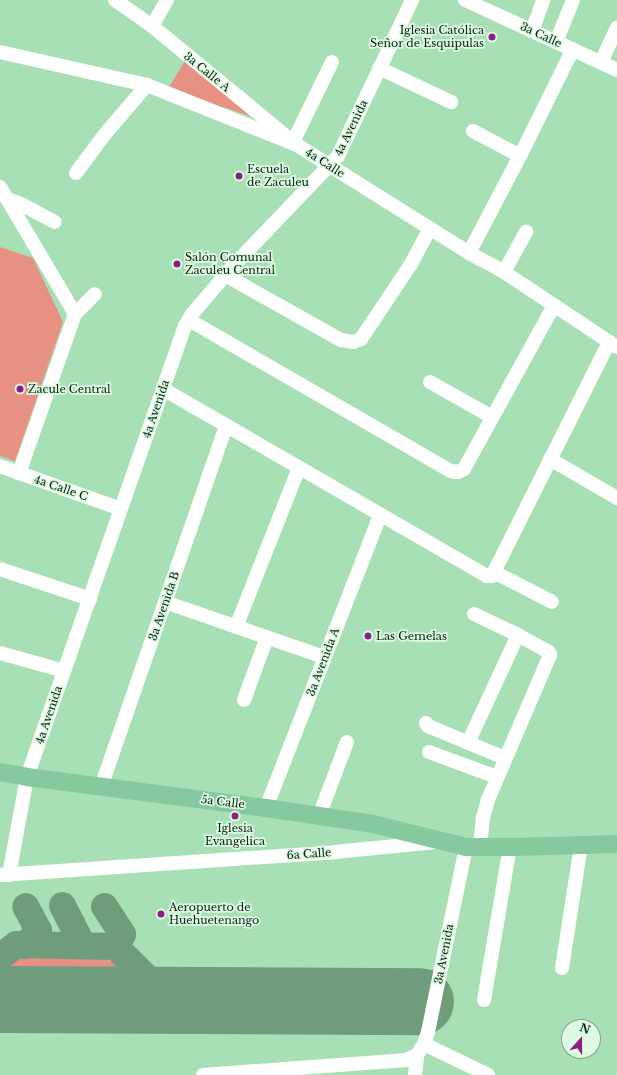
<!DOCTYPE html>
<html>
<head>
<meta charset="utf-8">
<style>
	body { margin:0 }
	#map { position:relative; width:617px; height:1075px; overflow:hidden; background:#a7e0b4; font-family:"Libre Baskerville",serif }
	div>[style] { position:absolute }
	.green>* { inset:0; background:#e69181 }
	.taxiway>* { height:27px; margin:-13.5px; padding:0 13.5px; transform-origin:13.5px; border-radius:13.5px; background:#6f9c7a }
	.runway>* { height:67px; margin:-33.5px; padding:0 33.5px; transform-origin:33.5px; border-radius:33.5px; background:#6f9c7a }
	.minor>* { height:14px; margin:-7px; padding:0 7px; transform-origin:7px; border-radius:7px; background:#fff }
	.major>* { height:18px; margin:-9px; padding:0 9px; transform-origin:9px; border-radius:9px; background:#87c99e }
	.dots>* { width:11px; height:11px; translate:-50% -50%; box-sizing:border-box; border:2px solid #ddfae3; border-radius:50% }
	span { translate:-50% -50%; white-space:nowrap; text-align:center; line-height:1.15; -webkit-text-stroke:3.5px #ddfae3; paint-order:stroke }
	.poi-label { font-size:11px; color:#071e0e }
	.right { translate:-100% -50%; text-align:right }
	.left { translate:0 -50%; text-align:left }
	.street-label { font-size:11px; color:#071e0e }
	.north { position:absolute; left:561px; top:1019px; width:40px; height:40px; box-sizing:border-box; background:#ddfae3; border:1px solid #87a28e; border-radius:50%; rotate:21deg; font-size:11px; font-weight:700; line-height:16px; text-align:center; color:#071e0e }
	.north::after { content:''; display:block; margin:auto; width:14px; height:18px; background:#8b1e83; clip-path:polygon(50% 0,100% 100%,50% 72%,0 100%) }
</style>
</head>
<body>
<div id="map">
	<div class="green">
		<i style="clip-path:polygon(189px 54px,265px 121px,168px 89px)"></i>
		<i style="clip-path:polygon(0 247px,33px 258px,63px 322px,15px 461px,0 456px)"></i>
		<i style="clip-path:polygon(15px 956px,90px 957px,112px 961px,125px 968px,135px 985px,132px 989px,0 986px,0 964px)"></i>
	</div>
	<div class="taxiway">
		<i style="left:62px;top:905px;width:34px;rotate:63deg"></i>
		<i style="left:77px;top:935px;width:12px;rotate:121deg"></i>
		<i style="left:104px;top:906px;width:33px;rotate:57deg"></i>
		<i style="left:122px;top:934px;width:14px;rotate:120deg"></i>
		<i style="left:25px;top:945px;width:20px;rotate:-49deg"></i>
		<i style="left:38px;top:930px;width:27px;rotate:-118deg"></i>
		<i style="left:0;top:956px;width:20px;rotate:-37deg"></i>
		<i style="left:16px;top:944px;width:99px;rotate:1.2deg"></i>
		<i style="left:115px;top:946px;width:76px;rotate:45deg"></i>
	</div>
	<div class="runway">
		<i style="left:0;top:999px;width:420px;rotate:0.3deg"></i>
	</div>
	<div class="minor">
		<i style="left:115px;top:0;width:45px;rotate:35.1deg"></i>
		<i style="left:152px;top:26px;width:173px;rotate:39.4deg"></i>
		<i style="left:465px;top:0;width:167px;rotate:24.7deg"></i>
		<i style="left:152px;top:26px;width:30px;rotate:-60deg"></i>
		<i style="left:532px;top:31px;width:33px;rotate:-70deg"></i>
		<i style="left:556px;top:42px;width:45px;rotate:-68deg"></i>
		<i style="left:0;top:52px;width:151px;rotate:12.7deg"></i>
		<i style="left:147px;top:85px;width:162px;rotate:21.8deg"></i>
		<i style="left:297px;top:145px;width:203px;rotate:32.1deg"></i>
		<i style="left:469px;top:253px;width:40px;rotate:28deg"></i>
		<i style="left:504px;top:272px;width:136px;rotate:33.6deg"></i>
		<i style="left:601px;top:62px;width:38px;rotate:-65deg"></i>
		<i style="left:379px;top:68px;width:80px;rotate:25.3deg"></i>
		<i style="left:473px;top:131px;width:53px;rotate:28deg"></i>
		<i style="left:293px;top:142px;width:89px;rotate:-64deg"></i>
		<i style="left:76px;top:173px;width:49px;rotate:-53.4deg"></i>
		<i style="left:105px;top:134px;width:65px;rotate:-49.4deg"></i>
		<i style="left:0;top:187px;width:147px;rotate:59.4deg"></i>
		<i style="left:75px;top:314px;width:169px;rotate:109.4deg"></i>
		<i style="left:7px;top:199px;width:15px;rotate:20deg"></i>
		<i style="left:21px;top:204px;width:38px;rotate:28deg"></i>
		<i style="left:469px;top:253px;width:112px;rotate:-62.3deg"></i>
		<i style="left:521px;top:154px;width:117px;rotate:-63.7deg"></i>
		<i style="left:504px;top:272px;width:46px;rotate:-61.2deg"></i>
		<i style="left:225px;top:275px;width:133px;rotate:29.3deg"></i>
		<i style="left:341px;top:340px;width:12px;rotate:9deg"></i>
		<i style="left:353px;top:342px;width:9px;rotate:-21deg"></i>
		<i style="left:361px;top:339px;width:90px;rotate:-56.3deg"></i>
		<i style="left:411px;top:264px;width:40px;rotate:-62deg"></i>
		<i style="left:75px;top:314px;width:28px;rotate:-45deg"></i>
		<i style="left:189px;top:320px;width:302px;rotate:30deg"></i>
		<i style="left:451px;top:471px;width:7px;rotate:8deg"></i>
		<i style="left:458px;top:472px;width:7px;rotate:-27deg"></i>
		<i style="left:464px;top:469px;width:187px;rotate:-61.2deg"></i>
		<i style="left:430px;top:382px;width:71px;rotate:29.4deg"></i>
		<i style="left:163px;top:389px;width:374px;rotate:30deg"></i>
		<i style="left:487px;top:576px;width:5px"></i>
		<i style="left:492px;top:576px;width:262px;rotate:-63.4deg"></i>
		<i style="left:550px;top:459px;width:78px;rotate:30.2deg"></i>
		<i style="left:0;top:466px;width:128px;rotate:19.6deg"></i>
		<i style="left:0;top:569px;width:95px;rotate:18.4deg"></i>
		<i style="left:494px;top:572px;width:65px;rotate:27.3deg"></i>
		<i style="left:165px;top:602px;width:168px;rotate:19.1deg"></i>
		<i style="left:474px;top:614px;width:49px;rotate:25.5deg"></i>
		<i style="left:518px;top:635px;width:35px;rotate:29deg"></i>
		<i style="left:549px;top:652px;width:3px;rotate:72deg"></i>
		<i style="left:550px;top:655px;width:158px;rotate:113.2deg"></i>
		<i style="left:488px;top:800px;width:19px;rotate:106deg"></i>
		<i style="left:483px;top:818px;width:29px;rotate:96deg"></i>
		<i style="left:236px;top:627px;width:171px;rotate:-68.4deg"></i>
		<i style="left:0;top:653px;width:66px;rotate:15.7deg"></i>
		<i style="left:244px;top:700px;width:67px;rotate:-69.9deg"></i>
		<i style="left:426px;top:723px;width:4px;rotate:56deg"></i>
		<i style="left:428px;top:726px;width:83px;rotate:22.6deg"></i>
		<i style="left:468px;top:743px;width:119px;rotate:-65.2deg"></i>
		<i style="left:429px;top:752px;width:72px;rotate:20.2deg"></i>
		<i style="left:101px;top:787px;width:382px;rotate:-70.9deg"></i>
		<i style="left:266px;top:808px;width:313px;rotate:-68.7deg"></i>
		<i style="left:319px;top:816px;width:79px;rotate:-69.3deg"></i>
		<i style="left:0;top:875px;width:336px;rotate:-3.9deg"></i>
		<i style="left:335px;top:852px;width:101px;rotate:-5.7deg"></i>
		<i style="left:9px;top:875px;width:100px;rotate:-79.6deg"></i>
		<i style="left:27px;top:777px;width:478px;rotate:-70.7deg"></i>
		<i style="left:185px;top:326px;width:14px;rotate:-60deg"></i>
		<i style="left:192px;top:314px;width:65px;rotate:-49.4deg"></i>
		<i style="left:234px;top:265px;width:151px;rotate:-46.3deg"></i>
		<i style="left:338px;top:156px;width:173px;rotate:-64.6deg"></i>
		<i style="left:562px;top:968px;width:124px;rotate:-81.2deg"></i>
		<i style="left:484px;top:1000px;width:155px;rotate:-80.4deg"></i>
		<i style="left:424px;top:1044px;width:71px;rotate:25.8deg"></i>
		<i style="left:203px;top:1075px;width:204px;rotate:-4.2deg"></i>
		<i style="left:406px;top:1060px;width:12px;rotate:-24deg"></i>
		<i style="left:417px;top:1055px;width:13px;rotate:-58deg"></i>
		<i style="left:424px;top:1044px;width:13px;rotate:-72deg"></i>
		<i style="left:428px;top:1032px;width:189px;rotate:-78.4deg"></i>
		<i style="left:415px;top:1075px;width:20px;rotate:-84deg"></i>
	</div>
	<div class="major">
		<i style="left:0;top:772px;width:27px;rotate:10deg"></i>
		<i style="left:27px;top:777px;width:241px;rotate:7.4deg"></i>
		<i style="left:266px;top:808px;width:108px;rotate:8.5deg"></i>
		<i style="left:373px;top:824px;width:96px;rotate:13.9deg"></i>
		<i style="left:466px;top:847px;width:48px"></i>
		<i style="left:514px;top:847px;width:103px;rotate:-1.7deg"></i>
	</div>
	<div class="dots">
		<i style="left:492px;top:37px;background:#8b1e83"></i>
		<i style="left:239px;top:176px;background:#8b1e83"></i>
		<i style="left:177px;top:264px;background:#8b1e83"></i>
		<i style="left:20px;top:389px;background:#8b1e83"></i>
		<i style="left:368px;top:636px;background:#8b1e83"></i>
		<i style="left:235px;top:816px;background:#8b1e83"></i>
		<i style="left:161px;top:914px;background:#8b1e83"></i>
	</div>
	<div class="poi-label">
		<span class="right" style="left:484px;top:37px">Iglesia Católica<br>Señor de Esquipulas</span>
		<span class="left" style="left:247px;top:176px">Escuela<br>de Zaculeu</span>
		<span class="left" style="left:185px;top:264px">Salón Comunal<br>Zaculeu Central</span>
		<span class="left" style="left:28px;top:389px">Zacule Central</span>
		<span class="left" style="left:376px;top:636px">Las Gemelas</span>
		<span style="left:235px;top:835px">Iglesia<br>Evangelica</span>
		<span class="left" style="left:169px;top:914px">Aeropuerto de<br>Huehuetenango</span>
	</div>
	<div class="street-label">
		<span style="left:541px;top:35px;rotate:25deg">3a Calle</span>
		<span style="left:207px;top:72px;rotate:39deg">3a Calle A</span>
		<span style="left:351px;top:128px;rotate:-64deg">4a Avenida</span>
		<span style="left:325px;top:163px;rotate:33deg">4a Calle</span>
		<span style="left:156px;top:409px;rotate:-71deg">4a Avenida</span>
		<span style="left:61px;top:488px;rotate:19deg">4a Calle C</span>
		<span style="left:164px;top:606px;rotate:-71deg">3a Avenida B</span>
		<span style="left:323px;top:662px;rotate:-69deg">3a Avenida A</span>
		<span style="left:49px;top:715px;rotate:-71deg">4a Avenida</span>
		<span style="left:223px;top:802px;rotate:7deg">5a Calle</span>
		<span style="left:309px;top:854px;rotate:-4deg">6a Calle</span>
		<span style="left:444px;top:954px;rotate:-79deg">3a Avenida</span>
	</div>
	<div class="north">N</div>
</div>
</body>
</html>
